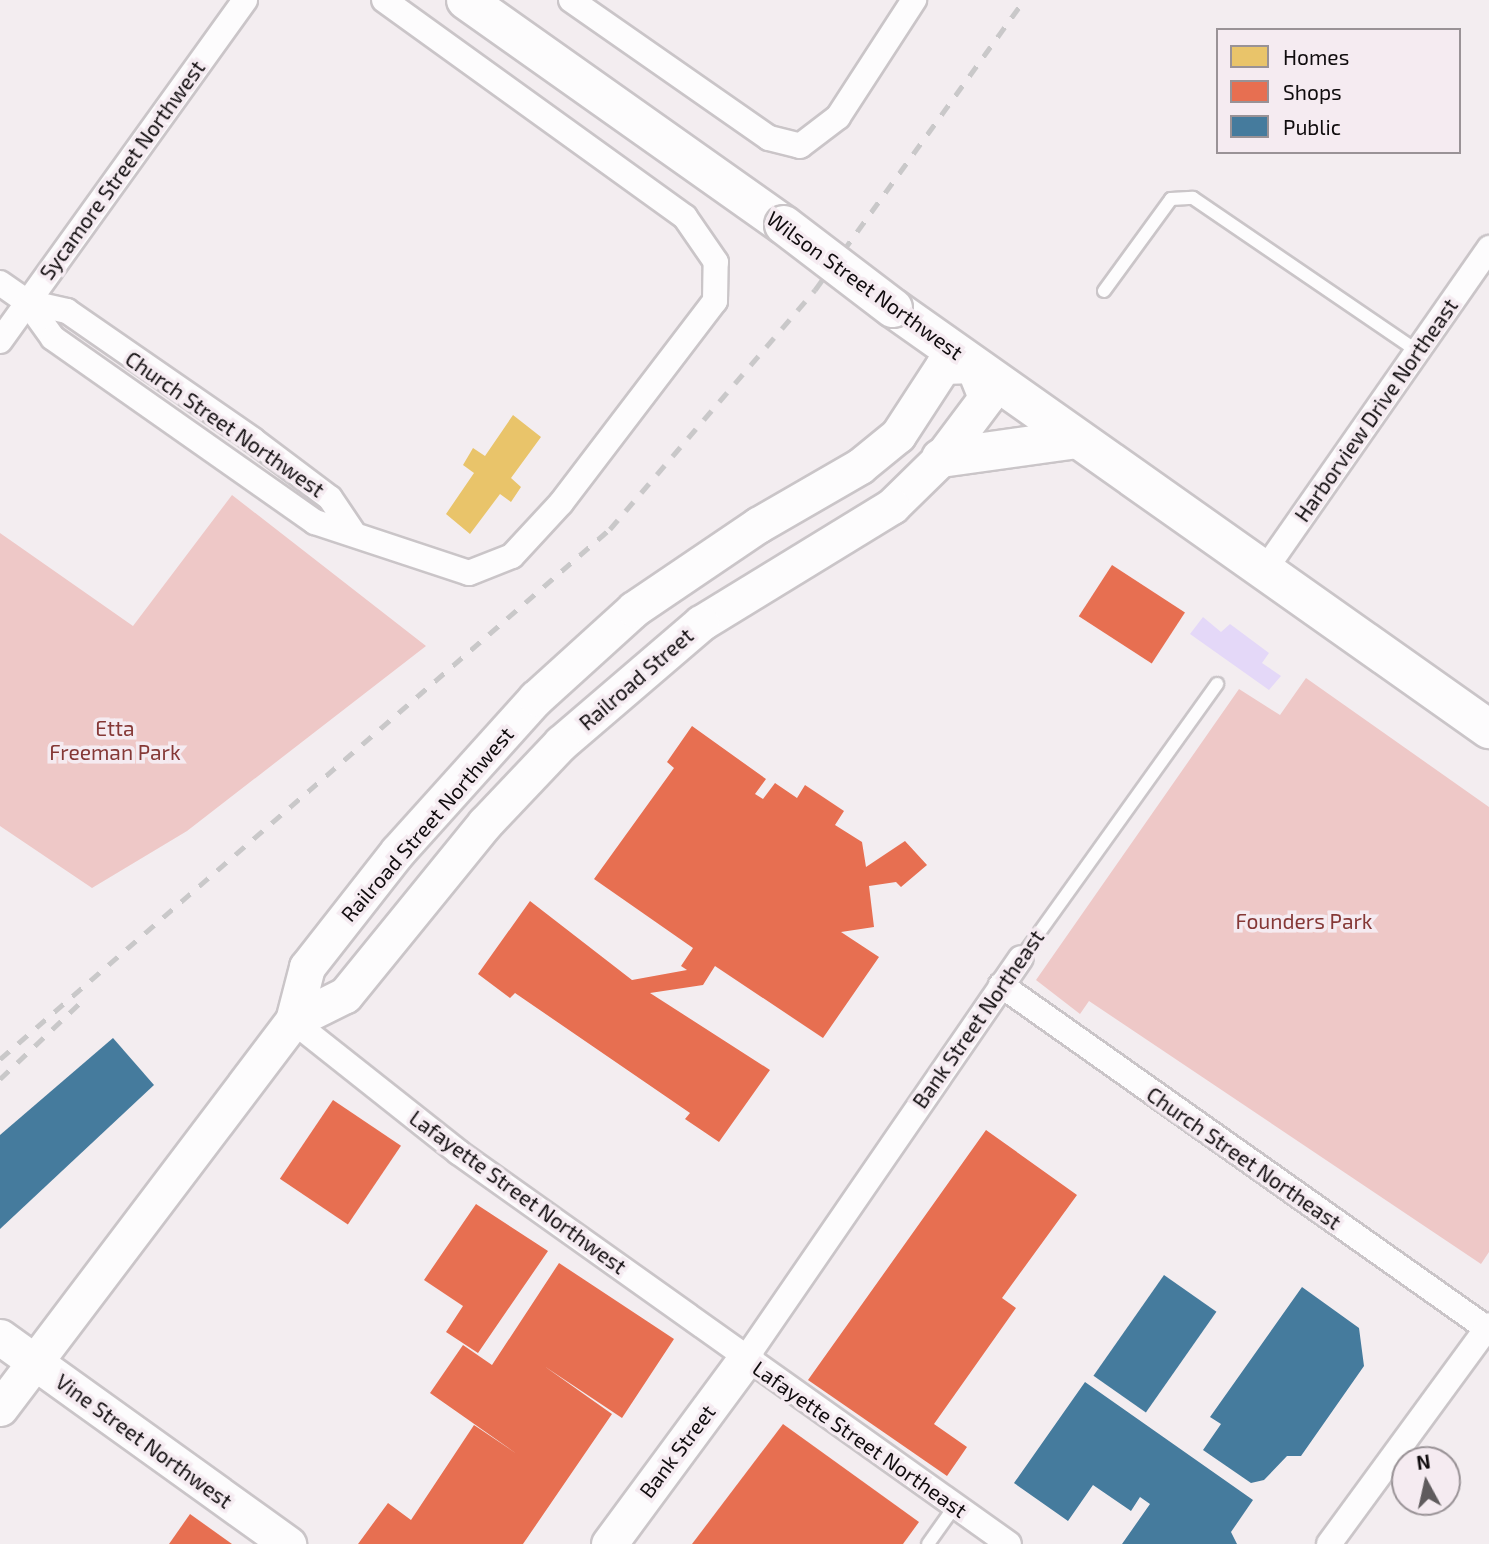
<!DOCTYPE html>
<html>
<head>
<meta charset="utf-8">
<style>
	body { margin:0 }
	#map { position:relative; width:1489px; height:1544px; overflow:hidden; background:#f3edf0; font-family:"Exo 2",sans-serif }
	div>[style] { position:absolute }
	.green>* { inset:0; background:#eec8c7 }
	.water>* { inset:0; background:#e4d8f8 }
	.homes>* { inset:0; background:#e9c46a }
	.shops>* { inset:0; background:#e76f51; transform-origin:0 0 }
	.public>* { inset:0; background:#457b9d; transform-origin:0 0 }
	.roads { filter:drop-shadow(2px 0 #cac5c8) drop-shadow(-2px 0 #cac5c8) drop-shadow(0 2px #cac5c8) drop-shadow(0 -2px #cac5c8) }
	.lane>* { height:12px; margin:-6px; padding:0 6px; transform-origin:6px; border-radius:6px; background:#fdfcfd }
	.street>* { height:24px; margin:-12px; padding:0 12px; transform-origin:12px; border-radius:12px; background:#fdfcfd }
	.secondary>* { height:35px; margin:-17.5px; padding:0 17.5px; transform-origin:17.5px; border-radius:17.5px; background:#fdfcfd }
	.highway>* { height:38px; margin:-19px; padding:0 19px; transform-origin:19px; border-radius:19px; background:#fdfcfd }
	.rail>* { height:5px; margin-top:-2.5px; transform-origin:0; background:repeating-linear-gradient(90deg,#c9c8c9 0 12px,transparent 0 24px) }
	.bridges { filter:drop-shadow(2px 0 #cac5c8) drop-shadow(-2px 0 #cac5c8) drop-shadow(0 2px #cac5c8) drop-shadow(0 -2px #cac5c8) }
	.highway-bridge>* { height:38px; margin:-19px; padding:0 19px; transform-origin:19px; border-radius:19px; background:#fdfcfd }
	span { translate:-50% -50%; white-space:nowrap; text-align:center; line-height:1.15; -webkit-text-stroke:7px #f5ebf1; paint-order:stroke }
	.street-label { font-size:21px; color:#100c0e }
	.park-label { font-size:21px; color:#853836 }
	.legend { position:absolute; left:1216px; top:28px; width:245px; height:126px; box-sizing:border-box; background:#f5ebf1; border:2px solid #999296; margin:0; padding:9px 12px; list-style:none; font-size:21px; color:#100c0e }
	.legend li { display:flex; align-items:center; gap:14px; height:35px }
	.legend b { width:35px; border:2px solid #999296 }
	.north { position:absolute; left:1391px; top:1446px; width:70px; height:70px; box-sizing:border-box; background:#f5ebf1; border:2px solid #999296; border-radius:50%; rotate:352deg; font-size:19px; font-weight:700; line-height:28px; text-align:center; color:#100c0e }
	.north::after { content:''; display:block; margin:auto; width:24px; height:32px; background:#5f5b5d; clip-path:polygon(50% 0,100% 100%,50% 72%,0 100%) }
</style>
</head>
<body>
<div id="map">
	<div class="green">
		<i style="clip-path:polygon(232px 495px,426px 646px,187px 831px,92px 888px,0 826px,0 533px,133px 626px)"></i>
		<i style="clip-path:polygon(1306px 678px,1489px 807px,1489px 1252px,1481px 1264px,1089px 1001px,1080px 1014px,1036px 980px,1239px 689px,1280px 715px)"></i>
	</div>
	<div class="water">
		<i style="clip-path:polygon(1203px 617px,1221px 632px,1230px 624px,1269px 653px,1262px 663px,1281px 676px,1269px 690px,1190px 634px)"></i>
	</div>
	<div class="homes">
		<i style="clip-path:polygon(513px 415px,541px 437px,511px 478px,521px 487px,511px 502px,500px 494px,470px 534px,446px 514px,474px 473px,463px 465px,473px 448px,485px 456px)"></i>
	</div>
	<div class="shops">
		<i style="left:1112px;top:565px;width:87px;height:61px;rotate:33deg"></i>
		<i style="clip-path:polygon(692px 726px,766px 779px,755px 794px,763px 799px,775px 783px,797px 798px,805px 785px,844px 811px,835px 825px,862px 842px,866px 867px,905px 841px,927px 865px,901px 887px,896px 882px,869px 886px,874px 927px,841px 932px,879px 957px,823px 1038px,715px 966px,703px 985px,650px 993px,770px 1070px,719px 1142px,685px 1119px,690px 1113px,515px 993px,510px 998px,478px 974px,530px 901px,632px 980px,687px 970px,681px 966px,693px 948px,594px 879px,674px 768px,667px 762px)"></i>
		<i style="left:333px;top:1100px;width:82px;height:95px;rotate:34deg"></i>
		<i style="clip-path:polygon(986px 1130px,1077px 1195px,1002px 1298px,1016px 1308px,934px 1424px,967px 1447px,947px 1476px,808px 1380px)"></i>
		<i style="clip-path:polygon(476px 1204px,548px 1251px,478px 1353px,446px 1332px,463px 1306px,424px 1280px)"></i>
		<i style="clip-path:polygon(559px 1263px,674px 1339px,622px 1418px,544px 1366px,612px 1414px,523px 1544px,358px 1544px,388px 1503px,411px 1520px,474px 1425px,517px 1454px,430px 1393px,463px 1345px,492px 1365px)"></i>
		<i style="clip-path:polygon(783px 1424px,919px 1522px,903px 1544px,692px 1544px)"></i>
		<i style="clip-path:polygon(190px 1514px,232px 1544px,169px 1544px)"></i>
	</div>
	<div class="public">
		<i style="clip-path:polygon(113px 1038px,154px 1085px,0 1229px,0 1135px)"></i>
		<i style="left:1164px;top:1275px;width:64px;height:123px;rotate:35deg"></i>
		<i style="clip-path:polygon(1302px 1287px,1359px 1328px,1364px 1366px,1301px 1456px,1287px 1456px,1264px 1480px,1251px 1483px,1203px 1450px,1221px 1424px,1210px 1417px)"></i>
		<i style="clip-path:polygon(1085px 1382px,1253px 1500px,1231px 1532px,1237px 1544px,1122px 1544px,1150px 1504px,1140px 1497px,1131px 1511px,1093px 1485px,1068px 1521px,1014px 1483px)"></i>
	</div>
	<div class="roads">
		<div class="lane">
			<i style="left:1104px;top:291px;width:114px;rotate:-53.9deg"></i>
			<i style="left:1171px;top:199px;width:22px;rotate:-3deg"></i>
			<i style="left:1193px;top:198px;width:271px;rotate:34.3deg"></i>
			<i style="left:1021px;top:958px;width:337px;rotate:-54.4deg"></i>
			<i style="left:928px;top:1544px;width:47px;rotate:-54.6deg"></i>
		</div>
		<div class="street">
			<i style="left:571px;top:0;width:241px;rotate:34.9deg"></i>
			<i style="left:769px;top:138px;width:32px;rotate:14deg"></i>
			<i style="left:800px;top:146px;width:48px;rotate:-37.3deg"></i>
			<i style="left:838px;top:117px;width:140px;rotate:-57deg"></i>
			<i style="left:0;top:283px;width:33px;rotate:35deg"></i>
			<i style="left:27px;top:302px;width:44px;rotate:54.2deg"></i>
			<i style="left:53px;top:338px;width:320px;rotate:35.1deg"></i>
			<i style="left:315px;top:522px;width:162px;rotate:18.3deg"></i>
			<i style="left:469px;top:573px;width:46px;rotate:-21.6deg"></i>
			<i style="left:512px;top:556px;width:72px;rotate:-47.2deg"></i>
			<i style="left:561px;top:503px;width:254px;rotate:-52.7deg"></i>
			<i style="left:715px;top:301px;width:39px;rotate:-89deg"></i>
			<i style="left:716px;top:262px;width:55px;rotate:-124.6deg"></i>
			<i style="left:685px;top:217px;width:371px;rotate:-144.2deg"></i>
			<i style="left:27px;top:302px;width:41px;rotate:12.7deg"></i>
			<i style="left:67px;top:311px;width:226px;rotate:34.7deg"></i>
			<i style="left:253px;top:440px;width:96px;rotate:37deg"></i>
			<i style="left:330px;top:498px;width:40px;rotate:56deg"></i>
			<i style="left:0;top:341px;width:420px;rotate:-54.3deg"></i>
			<i style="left:1264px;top:571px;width:394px;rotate:-55.1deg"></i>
			<i style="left:1001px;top:985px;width:598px;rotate:35.26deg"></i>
			<i style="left:293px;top:1021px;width:211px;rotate:38.4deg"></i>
			<i style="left:458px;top:1152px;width:676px;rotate:35.43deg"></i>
			<i style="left:746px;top:1358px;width:485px;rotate:-55.5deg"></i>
			<i style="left:1329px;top:1544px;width:271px;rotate:-53.8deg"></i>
		</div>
		<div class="secondary">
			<i style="left:0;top:1337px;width:355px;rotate:35.7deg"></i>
			<i style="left:0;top:1408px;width:485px;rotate:-52.9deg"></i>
			<i style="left:293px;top:1021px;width:56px;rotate:-75.5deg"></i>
			<i style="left:307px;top:967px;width:147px;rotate:-51.9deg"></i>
			<i style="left:398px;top:851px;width:206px;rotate:-48deg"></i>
			<i style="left:536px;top:698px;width:132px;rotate:-42.2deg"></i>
			<i style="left:634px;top:609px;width:150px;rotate:-34.1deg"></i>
			<i style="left:758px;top:525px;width:118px;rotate:-30deg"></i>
			<i style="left:860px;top:466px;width:49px;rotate:-39.2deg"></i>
			<i style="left:898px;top:435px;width:82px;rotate:-56.9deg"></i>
			<i style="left:943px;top:366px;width:30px;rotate:-2deg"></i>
			<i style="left:973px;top:365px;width:35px;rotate:68deg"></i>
			<i style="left:986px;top:398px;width:75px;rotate:126.9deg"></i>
			<i style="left:941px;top:458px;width:69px;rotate:135.6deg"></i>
			<i style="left:892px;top:506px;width:224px;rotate:148.5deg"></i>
			<i style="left:701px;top:623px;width:184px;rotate:139.4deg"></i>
			<i style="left:561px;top:743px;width:110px;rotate:133.5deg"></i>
			<i style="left:485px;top:823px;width:222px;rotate:129.1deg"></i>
			<i style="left:345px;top:995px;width:58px;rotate:153.4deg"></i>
			<i style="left:609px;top:1544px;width:231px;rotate:-53.6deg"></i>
		</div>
		<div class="highway">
			<i style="left:466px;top:0;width:390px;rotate:35.3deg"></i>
			<i style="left:893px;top:308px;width:730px;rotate:35.24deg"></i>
			<i style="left:941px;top:458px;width:136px;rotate:-8deg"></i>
		</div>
	</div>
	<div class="rail">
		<i style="left:0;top:1059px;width:808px;rotate:-40.99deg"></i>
		<i style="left:610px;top:529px;width:315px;rotate:-49.4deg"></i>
		<i style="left:815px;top:290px;width:357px;rotate:-54.2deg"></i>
		<i style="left:0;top:1079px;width:115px;rotate:-43.6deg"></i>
	</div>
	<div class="bridges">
		<div class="highway-bridge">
			<i style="left:784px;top:225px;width:137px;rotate:37.3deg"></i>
		</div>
	</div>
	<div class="street-label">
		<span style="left:122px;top:170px;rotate:-54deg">Sycamore Street Northwest</span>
		<span style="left:865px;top:285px;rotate:36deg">Wilson Street Northwest</span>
		<span style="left:1376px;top:410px;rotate:-55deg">Harborview Drive Northeast</span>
		<span style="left:225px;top:424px;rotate:35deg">Church Street Northwest</span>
		<span style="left:636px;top:679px;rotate:-41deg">Railroad Street</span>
		<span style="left:427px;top:824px;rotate:-49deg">Railroad Street Northwest</span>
		<span style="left:978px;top:1019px;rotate:-55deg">Bank Street Northeast</span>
		<span style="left:1244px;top:1158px;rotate:35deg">Church Street Northeast</span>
		<span style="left:518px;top:1192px;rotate:36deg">Lafayette Street Northwest</span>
		<span style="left:860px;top:1439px;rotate:35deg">Lafayette Street Northeast</span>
		<span style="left:144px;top:1441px;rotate:36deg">Vine Street Northwest</span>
		<span style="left:677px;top:1451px;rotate:-53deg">Bank Street</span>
	</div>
	<div class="park-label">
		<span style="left:115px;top:740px">Etta<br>Freeman Park</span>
		<span style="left:1304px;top:921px">Founders Park</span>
	</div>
	<ul class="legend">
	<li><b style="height:19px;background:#e9c46a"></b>Homes</li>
	<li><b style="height:19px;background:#e76f51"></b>Shops</li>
	<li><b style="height:19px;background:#457b9d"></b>Public</li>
	</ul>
	<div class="north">N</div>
</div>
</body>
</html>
